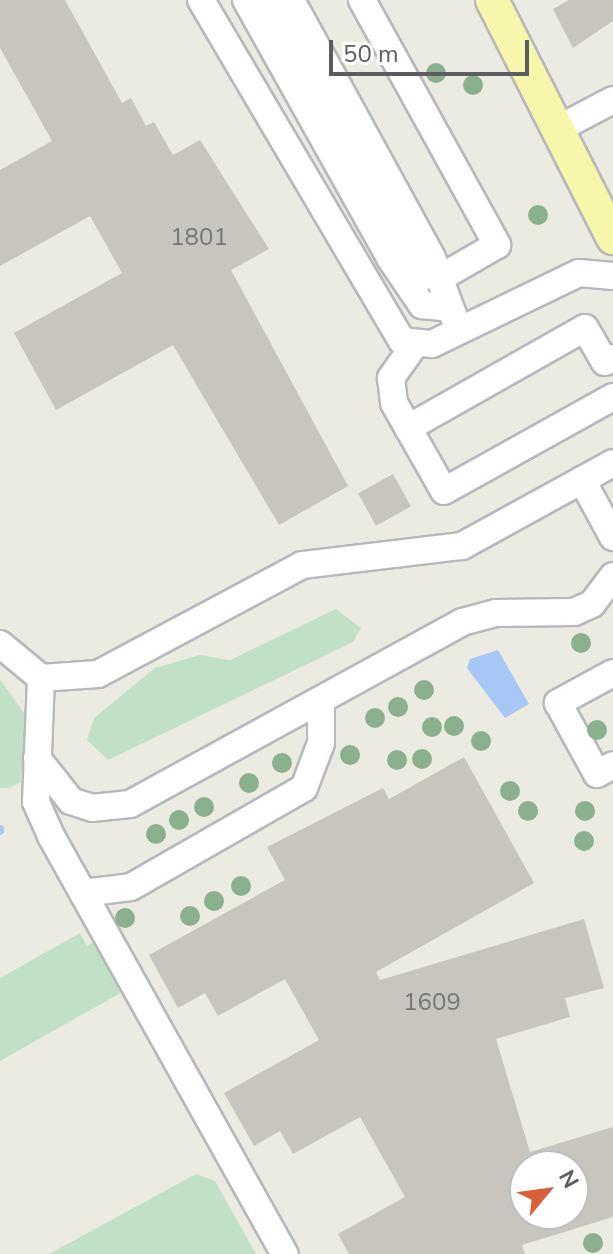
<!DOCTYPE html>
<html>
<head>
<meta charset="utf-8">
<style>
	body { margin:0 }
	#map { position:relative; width:613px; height:1254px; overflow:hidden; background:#ecebe2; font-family:"Nunito Sans",sans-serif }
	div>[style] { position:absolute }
	.green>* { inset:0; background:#c0e1c6 }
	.water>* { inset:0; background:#a7c7f7 }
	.stream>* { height:8px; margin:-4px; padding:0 4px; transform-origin:4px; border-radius:4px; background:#a7c7f7 }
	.building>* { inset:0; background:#c7c5be; transform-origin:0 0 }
	.roads { filter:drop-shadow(2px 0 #b7b8bd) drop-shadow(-2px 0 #b7b8bd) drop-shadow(0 2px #b7b8bd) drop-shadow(0 -2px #b7b8bd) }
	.minor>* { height:26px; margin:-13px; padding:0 13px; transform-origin:13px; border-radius:13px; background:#fff }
	.major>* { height:32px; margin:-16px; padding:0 16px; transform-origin:16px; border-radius:16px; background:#f7f7ac }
	.trees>* { width:20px; height:20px; margin:-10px; border-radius:50%; background:#8bb08e }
	span { translate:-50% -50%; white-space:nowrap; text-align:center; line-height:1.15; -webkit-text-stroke:8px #fff; paint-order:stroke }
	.number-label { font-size:24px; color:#757678 }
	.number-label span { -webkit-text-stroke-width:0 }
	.north { position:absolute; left:509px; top:1150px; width:80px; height:80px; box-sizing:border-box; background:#fff; border:2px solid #bdbec0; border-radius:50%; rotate:61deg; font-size:22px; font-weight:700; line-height:32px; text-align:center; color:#5a5c61 }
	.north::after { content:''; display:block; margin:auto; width:28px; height:36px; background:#d8613b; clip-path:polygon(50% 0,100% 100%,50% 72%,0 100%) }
	.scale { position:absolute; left:329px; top:40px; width:200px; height:36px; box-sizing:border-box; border:4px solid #5a5c61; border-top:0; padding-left:10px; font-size:24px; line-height:28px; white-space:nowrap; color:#5a5c61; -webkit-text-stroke:6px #fff; paint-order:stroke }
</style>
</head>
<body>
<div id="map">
	<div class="green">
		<i style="clip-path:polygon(336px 609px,361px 628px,353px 642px,108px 760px,87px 740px,94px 718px,155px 668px,200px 655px,230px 660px)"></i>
		<i style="clip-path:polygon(0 679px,26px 716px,21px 782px,8px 788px,0 788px)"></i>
		<i style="clip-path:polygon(80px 933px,87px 946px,96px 941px,124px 991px,0 1061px,0 978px)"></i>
		<i style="clip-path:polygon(196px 1174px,215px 1181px,256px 1254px,49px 1254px)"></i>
	</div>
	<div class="water">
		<i style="clip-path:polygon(498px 650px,529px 704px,505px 718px,467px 668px,470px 659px)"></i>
	</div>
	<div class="stream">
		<i style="left:0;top:829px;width:2px;rotate:90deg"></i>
	</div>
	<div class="building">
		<i style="clip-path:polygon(0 0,65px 0,122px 103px,131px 98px,146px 126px,154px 122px,173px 155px,200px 140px,269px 249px,231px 270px,348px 486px,279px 525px,173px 345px,56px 410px,14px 333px,122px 273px,90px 216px,0 266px,0 170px,52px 141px,0 48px)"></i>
		<i style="clip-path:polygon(569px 0,613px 0,613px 21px,573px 48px,553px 9px)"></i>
		<i style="left:393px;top:474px;width:37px;height:40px;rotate:61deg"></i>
		<i style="clip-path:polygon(evenodd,464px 757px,534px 883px,376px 972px,380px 980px,584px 919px,604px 988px,565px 998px,570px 1017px,496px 1039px,530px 1152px,613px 1127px,613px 1217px,522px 1245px,525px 1254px,349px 1254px,338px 1234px,405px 1197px,360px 1117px,293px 1154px,280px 1131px,254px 1146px,224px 1093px,319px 1040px,285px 979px,218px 1016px,205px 993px,178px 1008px,149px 955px,285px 880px,267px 847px,383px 788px,389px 799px,464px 757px,525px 1166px,573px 1166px,573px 1214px,525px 1214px,525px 1166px)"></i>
	</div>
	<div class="roads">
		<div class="minor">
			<i style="left:201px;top:0;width:396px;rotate:59.5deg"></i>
			<i style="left:402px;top:341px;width:30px;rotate:6deg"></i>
			<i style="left:432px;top:344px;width:163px;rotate:-25.8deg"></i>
			<i style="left:579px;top:273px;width:34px;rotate:5deg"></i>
			<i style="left:246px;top:0;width:295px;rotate:60.8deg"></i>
			<i style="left:390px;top:258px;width:57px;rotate:55.8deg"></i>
			<i style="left:422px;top:305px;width:27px;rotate:6deg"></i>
			<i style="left:269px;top:0;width:317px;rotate:60.7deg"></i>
			<i style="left:291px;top:0;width:294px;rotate:61.3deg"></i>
			<i style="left:432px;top:258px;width:66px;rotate:69.6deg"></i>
			<i style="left:362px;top:0;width:280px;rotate:61.1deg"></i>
			<i style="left:497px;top:245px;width:66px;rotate:149.9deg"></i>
			<i style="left:558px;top:129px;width:62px;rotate:-27.8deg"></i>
			<i style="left:415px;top:344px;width:42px;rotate:125.2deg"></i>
			<i style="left:391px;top:378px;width:25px;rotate:83deg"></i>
			<i style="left:394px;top:403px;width:101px;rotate:60.4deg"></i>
			<i style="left:444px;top:491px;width:193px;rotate:-29.1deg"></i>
			<i style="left:408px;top:428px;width:203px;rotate:-29.5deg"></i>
			<i style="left:585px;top:328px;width:39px;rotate:60deg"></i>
			<i style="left:605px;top:362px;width:9px;rotate:-27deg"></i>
			<i style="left:582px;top:480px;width:65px;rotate:61.5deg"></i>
			<i style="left:0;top:644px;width:53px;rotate:39.7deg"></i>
			<i style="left:41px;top:678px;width:57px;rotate:-4deg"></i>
			<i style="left:98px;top:674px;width:231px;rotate:-28.1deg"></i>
			<i style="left:302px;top:565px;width:161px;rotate:-6.8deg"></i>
			<i style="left:462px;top:546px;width:172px;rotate:-28.8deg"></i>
			<i style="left:613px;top:673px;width:63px;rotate:151.4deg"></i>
			<i style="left:558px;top:703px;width:81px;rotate:61.2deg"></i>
			<i style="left:597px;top:774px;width:18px;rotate:-29deg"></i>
			<i style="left:41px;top:678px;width:124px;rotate:92.3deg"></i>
			<i style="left:36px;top:802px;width:37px;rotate:66deg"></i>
			<i style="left:51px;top:836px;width:479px;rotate:60.8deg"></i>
			<i style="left:37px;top:758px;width:55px;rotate:51.7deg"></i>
			<i style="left:71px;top:801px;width:22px;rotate:18deg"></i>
			<i style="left:92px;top:808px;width:38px;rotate:-6deg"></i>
			<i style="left:130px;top:804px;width:379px;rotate:-28.7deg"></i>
			<i style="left:462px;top:622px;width:35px;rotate:-15deg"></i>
			<i style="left:496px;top:613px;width:78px;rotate:-0.7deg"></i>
			<i style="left:574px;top:612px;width:20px;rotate:-24deg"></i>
			<i style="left:592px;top:604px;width:35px;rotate:-53deg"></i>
			<i style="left:83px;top:893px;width:48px;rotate:-7.1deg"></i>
			<i style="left:131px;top:887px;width:199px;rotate:-29.8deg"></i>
			<i style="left:304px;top:788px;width:48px;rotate:-69.3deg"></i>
			<i style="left:321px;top:743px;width:43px;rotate:-90deg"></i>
		</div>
		<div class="major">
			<i style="left:492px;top:0;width:267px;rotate:63.1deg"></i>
		</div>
	</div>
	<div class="trees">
		<i style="left:436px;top:73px"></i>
		<i style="left:473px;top:85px"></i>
		<i style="left:538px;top:215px"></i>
		<i style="left:581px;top:643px"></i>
		<i style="left:424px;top:690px"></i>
		<i style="left:398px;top:707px"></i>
		<i style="left:375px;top:718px"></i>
		<i style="left:454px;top:726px"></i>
		<i style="left:432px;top:727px"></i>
		<i style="left:597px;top:730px"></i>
		<i style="left:481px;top:741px"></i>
		<i style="left:350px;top:755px"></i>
		<i style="left:422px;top:759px"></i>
		<i style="left:397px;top:760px"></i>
		<i style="left:282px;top:763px"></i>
		<i style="left:249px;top:783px"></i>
		<i style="left:510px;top:791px"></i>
		<i style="left:204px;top:807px"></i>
		<i style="left:528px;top:811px"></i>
		<i style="left:585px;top:811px"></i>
		<i style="left:179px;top:820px"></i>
		<i style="left:156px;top:834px"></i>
		<i style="left:584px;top:841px"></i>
		<i style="left:241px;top:886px"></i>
		<i style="left:214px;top:901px"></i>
		<i style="left:190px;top:916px"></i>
		<i style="left:125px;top:918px"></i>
		<i style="left:593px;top:1243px"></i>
	</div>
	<div class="number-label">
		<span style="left:199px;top:238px">1801</span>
		<span style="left:432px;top:1003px">1609</span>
	</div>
	<div class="north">N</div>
	<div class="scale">50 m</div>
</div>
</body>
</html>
